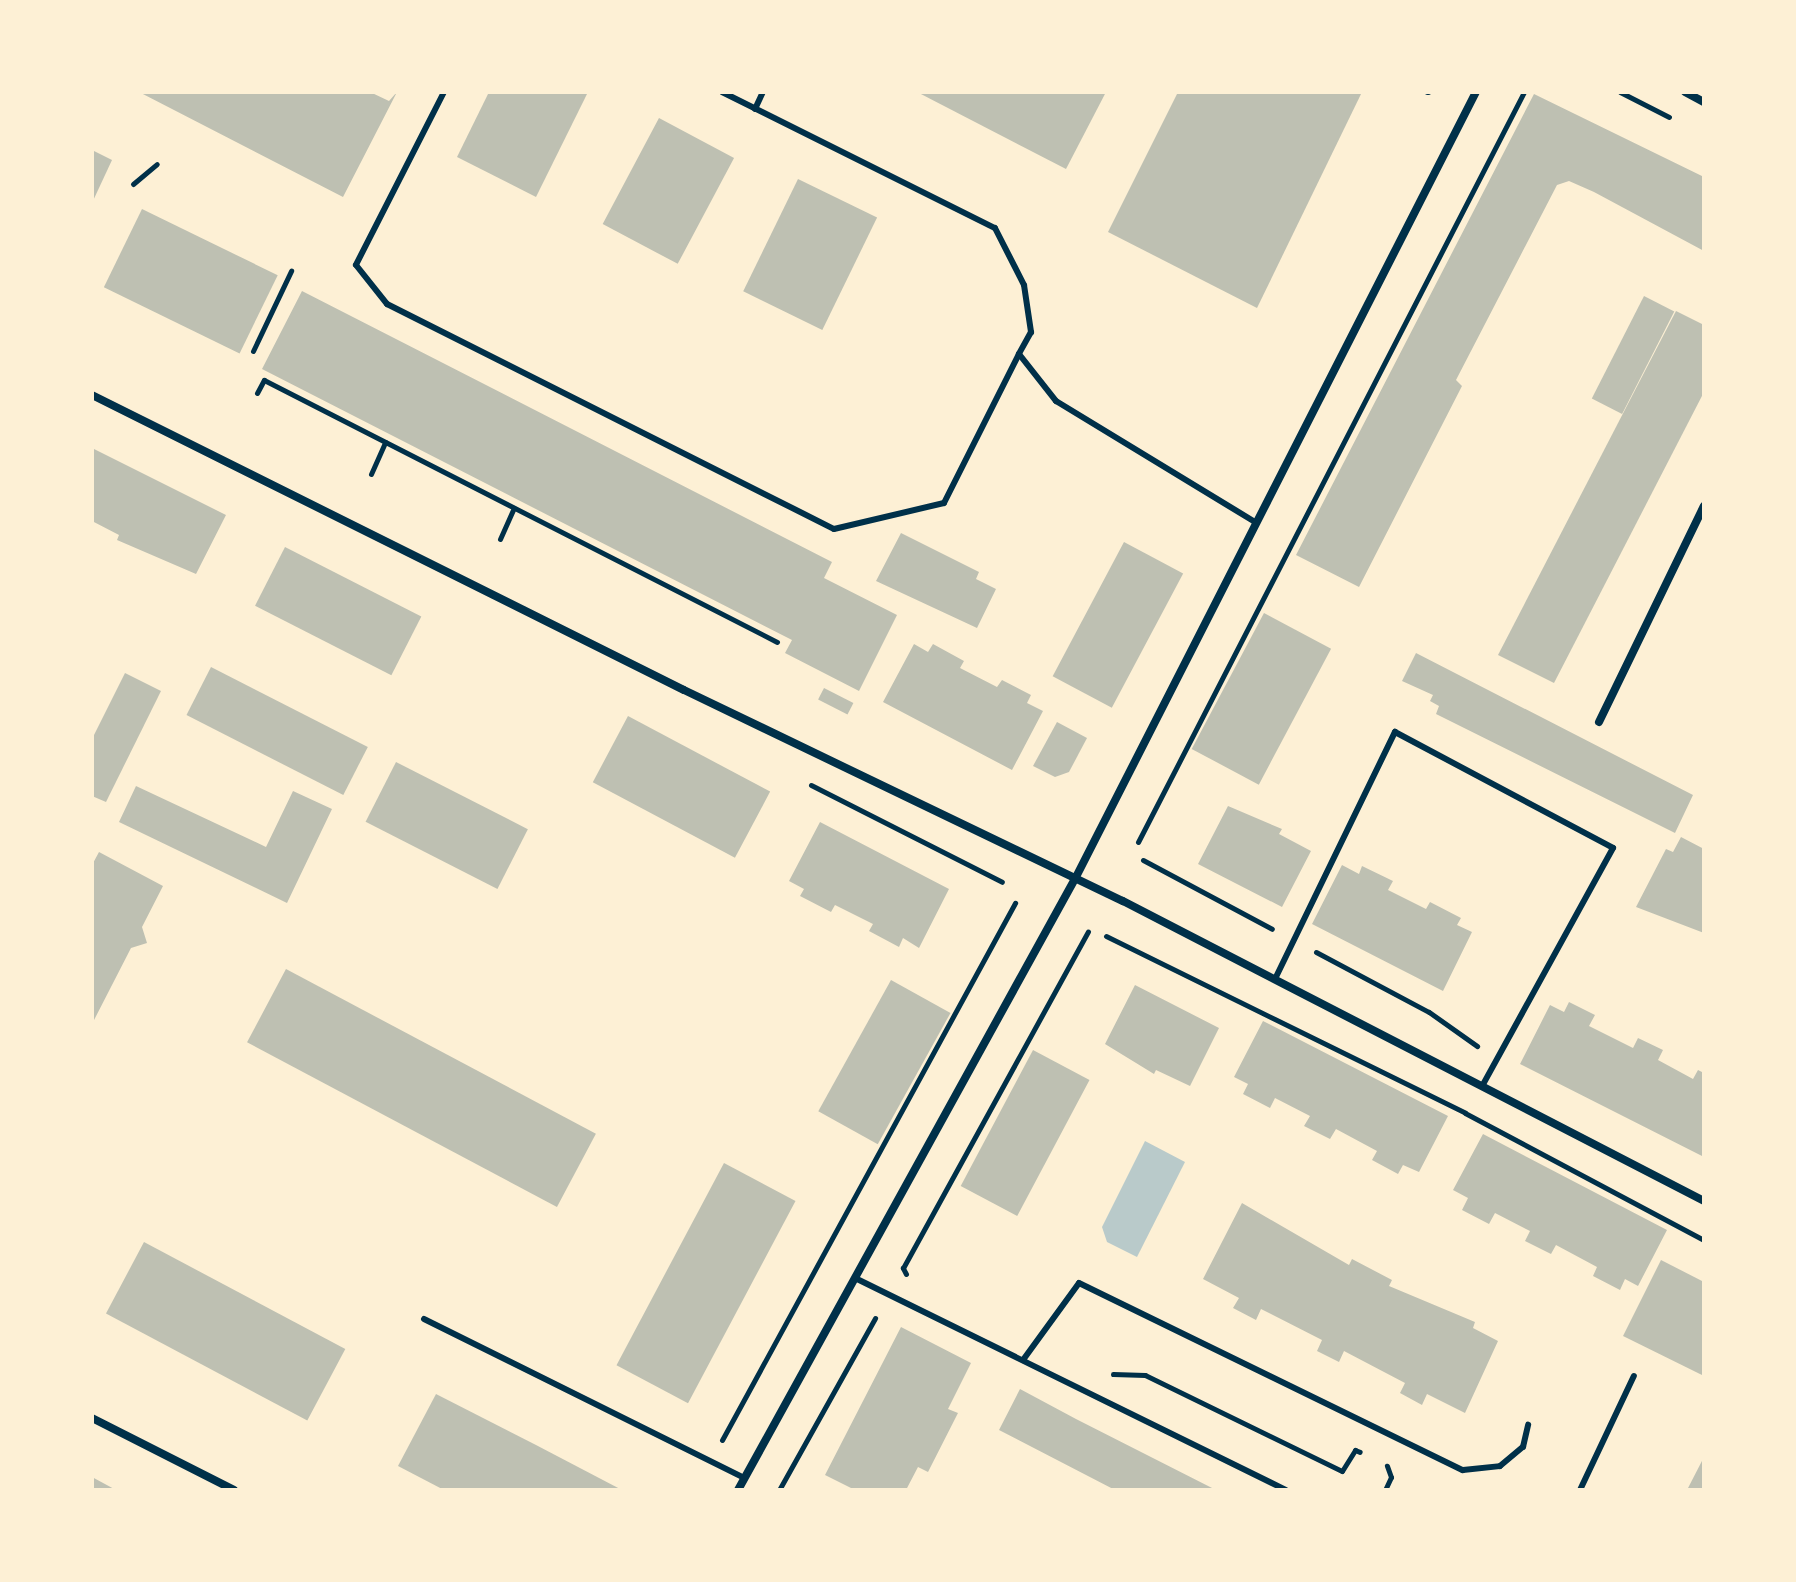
<!DOCTYPE html>
<html>
<head>
<meta charset="utf-8">
<style>
	body { margin:0 }
	#map { position:relative; width:1796px; height:1582px; overflow:hidden; background:#fdf0d5; font-family:"Nunito Sans",sans-serif }
	div>[style] { position:absolute }
	.green>* { inset:0; background:#b9caca }
	.building>* { inset:0; background:#bec0b2; transform-origin:0 0 }
	.path>* { height:5px; margin:-2.5px; padding:0 2.5px; transform-origin:2.5px; border-radius:2.5px; background:#003049 }
	.service>* { height:6px; margin:-3px; padding:0 3px; transform-origin:3px; border-radius:3px; background:#003049 }
	.minor>* { height:8px; margin:-4px; padding:0 4px; transform-origin:4px; border-radius:4px; background:#003049 }
	span { translate:-50% -50%; white-space:nowrap; text-align:center; line-height:1.15; -webkit-text-stroke:8px #fdf0d5; paint-order:stroke }
	.frame { position:absolute; inset:0; border:94px solid #fdf0d5; pointer-events:none }
</style>
</head>
<body>
<div id="map">
	<div class="green">
		<i style="clip-path:polygon(1145px 1141px,1185px 1162px,1137px 1257px,1107px 1242px,1102px 1227px)"></i>
	</div>
	<div class="building">
		<i style="clip-path:polygon(139px 92px,370px 92px,389px 101px,397px 92px,343px 197px)"></i>
		<i style="clip-path:polygon(489px 92px,588px 92px,536px 197px,457px 157px)"></i>
		<i style="clip-path:polygon(917px 92px,1106px 92px,1066px 169px)"></i>
		<i style="clip-path:polygon(1178px 92px,1362px 92px,1257px 308px,1108px 232px)"></i>
		<i style="clip-path:polygon(1534px 94px,1704px 177px,1704px 251px,1594px 192px,1569px 181px,1557px 185px,1456px 380px,1462px 386px,1359px 587px,1296px 555px)"></i>
		<i style="left:659px;top:118px;width:85px;height:120px;rotate:28deg"></i>
		<i style="clip-path:polygon(92px 150px,112px 160px,92px 203px)"></i>
		<i style="left:798px;top:179px;width:88px;height:125px;rotate:26deg"></i>
		<i style="left:142px;top:209px;width:151px;height:87px;rotate:26deg"></i>
		<i style="clip-path:polygon(302px 291px,832px 562px,824px 578px,897px 615px,859px 691px,785px 653px,792px 640px,262px 369px)"></i>
		<i style="left:1644px;top:296px;width:34px;height:115px;rotate:27deg"></i>
		<i style="clip-path:polygon(1676px 311px,1704px 325px,1704px 392px,1554px 683px,1498px 655px)"></i>
		<i style="clip-path:polygon(92px 448px,226px 515px,196px 574px,117px 540px,119px 535px,92px 521px)"></i>
		<i style="clip-path:polygon(901px 533px,979px 572px,976px 579px,996px 589px,977px 628px,876px 581px)"></i>
		<i style="left:1124px;top:542px;width:67px;height:152px;rotate:28deg"></i>
		<i style="left:285px;top:547px;width:153px;height:66px;rotate:27deg"></i>
		<i style="left:1264px;top:613px;width:76px;height:154px;rotate:28deg"></i>
		<i style="clip-path:polygon(914px 644px,928px 652px,933px 644px,964px 661px,960px 668px,997px 687px,1002px 680px,1031px 695px,1027px 703px,1043px 711px,1012px 770px,883px 702px)"></i>
		<i style="clip-path:polygon(1416px 653px,1693px 795px,1675px 833px,1436px 714px,1439px 706px,1430px 701px,1433px 695px,1402px 681px)"></i>
		<i style="left:211px;top:667px;width:176px;height:54px;rotate:27deg"></i>
		<i style="clip-path:polygon(125px 673px,161px 691px,106px 802px,92px 796px,92px 739px)"></i>
		<i style="left:824px;top:688px;width:33px;height:13px;rotate:27deg"></i>
		<i style="left:628px;top:716px;width:161px;height:75px;rotate:28deg"></i>
		<i style="clip-path:polygon(1057px 722px,1087px 738px,1069px 772px,1055px 777px,1033px 766px)"></i>
		<i style="left:396px;top:762px;width:148px;height:67px;rotate:27deg"></i>
		<i style="clip-path:polygon(136px 786px,266px 847px,293px 791px,332px 809px,287px 903px,119px 822px)"></i>
		<i style="clip-path:polygon(1228px 806px,1282px 829px,1279px 834px,1311px 851px,1282px 907px,1198px 864px)"></i>
		<i style="clip-path:polygon(820px 822px,949px 889px,919px 948px,903px 938px,899px 947px,869px 931px,873px 924px,835px 905px,831px 912px,800px 896px,804px 889px,789px 881px)"></i>
		<i style="clip-path:polygon(1681px 837px,1704px 849px,1704px 933px,1636px 907px,1666px 849px,1673px 852px)"></i>
		<i style="clip-path:polygon(99px 852px,163px 886px,142px 927px,147px 943px,131px 948px,92px 1024px,92px 865px)"></i>
		<i style="clip-path:polygon(1342px 865px,1359px 874px,1362px 866px,1393px 881px,1388px 890px,1426px 909px,1430px 902px,1461px 918px,1457px 925px,1472px 932px,1443px 991px,1312px 924px)"></i>
		<i style="left:286px;top:969px;width:351px;height:83px;rotate:28deg"></i>
		<i style="left:891px;top:980px;width:68px;height:150px;rotate:29deg"></i>
		<i style="clip-path:polygon(1135px 985px,1219px 1028px,1190px 1086px,1156px 1070px,1154px 1074px,1105px 1044px)"></i>
		<i style="clip-path:polygon(1569px 1002px,1595px 1015px,1589px 1026px,1633px 1048px,1638px 1038px,1663px 1050px,1658px 1060px,1693px 1079px,1698px 1070px,1704px 1073px,1704px 1157px,1520px 1064px,1550px 1005px,1564px 1012px)"></i>
		<i style="clip-path:polygon(1263px 1021px,1448px 1116px,1419px 1172px,1403px 1165px,1398px 1174px,1372px 1160px,1377px 1151px,1336px 1129px,1330px 1139px,1304px 1126px,1310px 1116px,1275px 1098px,1270px 1108px,1243px 1094px,1248px 1084px,1234px 1077px)"></i>
		<i style="left:1033px;top:1050px;width:64px;height:154px;rotate:28deg"></i>
		<i style="clip-path:polygon(1483px 1134px,1667px 1230px,1638px 1286px,1625px 1279px,1620px 1290px,1593px 1276px,1597px 1267px,1556px 1245px,1551px 1254px,1525px 1241px,1530px 1231px,1495px 1213px,1489px 1224px,1462px 1210px,1468px 1198px,1453px 1190px)"></i>
		<i style="left:724px;top:1163px;width:81px;height:229px;rotate:28deg"></i>
		<i style="clip-path:polygon(1242px 1203px,1349px 1265px,1352px 1259px,1392px 1280px,1389px 1286px,1475px 1322px,1473px 1328px,1498px 1341px,1465px 1413px,1427px 1394px,1422px 1405px,1400px 1393px,1405px 1383px,1344px 1351px,1339px 1362px,1317px 1351px,1322px 1340px,1261px 1309px,1256px 1320px,1233px 1308px,1239px 1298px,1203px 1279px)"></i>
		<i style="left:144px;top:1242px;width:228px;height:81px;rotate:28deg"></i>
		<i style="clip-path:polygon(1661px 1260px,1704px 1282px,1704px 1376px,1623px 1336px)"></i>
		<i style="clip-path:polygon(901px 1327px,971px 1363px,948px 1409px,958px 1413px,928px 1472px,918px 1467px,906px 1490px,855px 1490px,825px 1475px)"></i>
		<i style="clip-path:polygon(1020px 1389px,1076px 1419px,1216px 1490px,1115px 1490px,999px 1430px)"></i>
		<i style="clip-path:polygon(436px 1394px,536px 1445px,622px 1490px,444px 1490px,398px 1466px)"></i>
		<i style="clip-path:polygon(1704px 1457px,1704px 1490px,1687px 1490px)"></i>
		<i style="clip-path:polygon(92px 1477px,116px 1490px,92px 1490px)"></i>
	</div>
	<div class="path">
		<i style="left:1427px;top:92px;width:1px"></i>
		<i style="left:1620px;top:92px;width:55px;rotate:27deg"></i>
		<i style="left:133px;top:184px;width:31px;rotate:-40deg"></i>
		<i style="left:253px;top:351px;width:89px;rotate:-64.6deg"></i>
		<i style="left:257px;top:393px;width:15px;rotate:-62deg"></i>
		<i style="left:264px;top:380px;width:576px;rotate:27.05deg"></i>
		<i style="left:371px;top:474px;width:35px;rotate:-66deg"></i>
		<i style="left:500px;top:539px;width:34px;rotate:-66deg"></i>
		<i style="left:811px;top:785px;width:214px;rotate:26.9deg"></i>
		<i style="left:1138px;top:842px;width:844px;rotate:-62.77deg"></i>
		<i style="left:1143px;top:860px;width:146px;rotate:28.1deg"></i>
		<i style="left:1106px;top:936px;width:400px;rotate:26.2deg"></i>
		<i style="left:1465px;top:1113px;width:271px;rotate:28deg"></i>
		<i style="left:1316px;top:952px;width:128px;rotate:28deg"></i>
		<i style="left:1429px;top:1012px;width:59px;rotate:35.3deg"></i>
		<i style="left:906px;top:1274px;width:7px;rotate:-117deg"></i>
		<i style="left:903px;top:1268px;width:384px;rotate:-61.2deg"></i>
		<i style="left:1113px;top:1374px;width:32px;rotate:2deg"></i>
		<i style="left:1145px;top:1375px;width:219px;rotate:26deg"></i>
		<i style="left:1342px;top:1471px;width:25px;rotate:-58deg"></i>
		<i style="left:1355px;top:1450px;width:5px;rotate:22deg"></i>
		<i style="left:722px;top:1440px;width:612px;rotate:-61.38deg"></i>
		<i style="left:779px;top:1490px;width:197px;rotate:-60.8deg"></i>
		<i style="left:1385px;top:1490px;width:14px;rotate:-65deg"></i>
		<i style="left:1391px;top:1477px;width:12px;rotate:-110deg"></i>
	</div>
	<div class="service">
		<i style="left:444px;top:92px;width:194px;rotate:117deg"></i>
		<i style="left:356px;top:265px;width:50px;rotate:51.5deg"></i>
		<i style="left:387px;top:304px;width:500px;rotate:26.72deg"></i>
		<i style="left:834px;top:529px;width:113px;rotate:-13.3deg"></i>
		<i style="left:944px;top:503px;width:167px;rotate:-63.3deg"></i>
		<i style="left:722px;top:92px;width:305px;rotate:26.5deg"></i>
		<i style="left:995px;top:228px;width:64px;rotate:63deg"></i>
		<i style="left:1024px;top:285px;width:48px;rotate:81.5deg"></i>
		<i style="left:1031px;top:332px;width:25px;rotate:119deg"></i>
		<i style="left:1019px;top:354px;width:60px;rotate:51.8deg"></i>
		<i style="left:1056px;top:401px;width:231px;rotate:31.3deg"></i>
		<i style="left:755px;top:109px;width:19px;rotate:-65deg"></i>
		<i style="left:1275px;top:979px;width:275px;rotate:-64.1deg"></i>
		<i style="left:1395px;top:732px;width:247px;rotate:28deg"></i>
		<i style="left:1613px;top:848px;width:272px;rotate:118.8deg"></i>
		<i style="left:855px;top:1278px;width:480px;rotate:26.2deg"></i>
		<i style="left:424px;top:1319px;width:358px;rotate:26.4deg"></i>
		<i style="left:1023px;top:1360px;width:95px;rotate:-54deg"></i>
		<i style="left:1079px;top:1283px;width:427px;rotate:26deg"></i>
		<i style="left:1463px;top:1470px;width:37px;rotate:-6deg"></i>
		<i style="left:1500px;top:1466px;width:30px;rotate:-40deg"></i>
		<i style="left:1523px;top:1447px;width:23px;rotate:-77deg"></i>
		<i style="left:1580px;top:1490px;width:126px;rotate:-64.7deg"></i>
	</div>
	<div class="minor">
		<i style="left:1685px;top:92px;width:21px;rotate:28deg"></i>
		<i style="left:92px;top:395px;width:661px;rotate:26.49deg"></i>
		<i style="left:684px;top:690px;width:487px;rotate:25.7deg"></i>
		<i style="left:1123px;top:901px;width:654px;rotate:27.31deg"></i>
		<i style="left:1599px;top:722px;width:240px;rotate:-64.1deg"></i>
		<i style="left:92px;top:1418px;width:159px;rotate:26.9deg"></i>
		<i style="left:738px;top:1490px;width:700px;rotate:-61.13deg"></i>
		<i style="left:1076px;top:877px;width:881px;rotate:-63deg"></i>
	</div>
	<div class="frame"></div>
</div>
</body>
</html>
